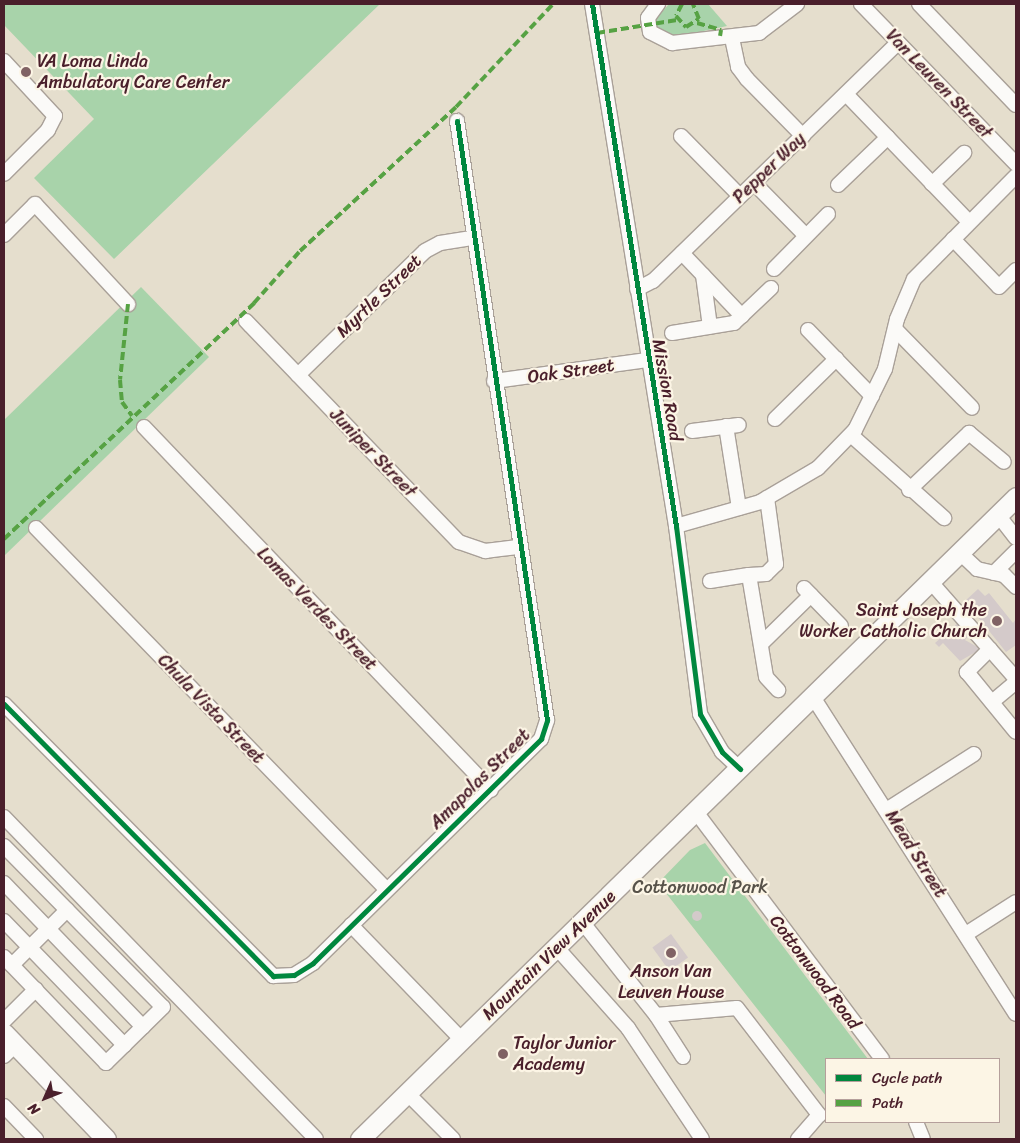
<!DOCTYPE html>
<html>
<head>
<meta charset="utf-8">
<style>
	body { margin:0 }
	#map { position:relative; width:1020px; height:1143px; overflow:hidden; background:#e5decd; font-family:Sriracha,sans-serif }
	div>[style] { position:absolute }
	.green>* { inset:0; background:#a8d3aa }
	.building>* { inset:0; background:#d4caca; transform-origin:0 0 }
	.round { border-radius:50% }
	.roads { filter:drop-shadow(1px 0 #a9a098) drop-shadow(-1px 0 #a9a098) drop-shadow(0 1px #a9a098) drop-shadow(0 -1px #a9a098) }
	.minor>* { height:14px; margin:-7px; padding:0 7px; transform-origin:7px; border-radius:7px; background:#fbfaf8 }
	.major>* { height:19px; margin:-9.5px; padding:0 9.5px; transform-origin:9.5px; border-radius:9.5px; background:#fbfaf8 }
	.quiet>* { height:4px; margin-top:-2px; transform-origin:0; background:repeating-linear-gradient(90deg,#56a243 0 8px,transparent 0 12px) }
	.cycleway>* { height:5px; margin:-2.5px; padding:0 2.5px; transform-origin:2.5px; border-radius:2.5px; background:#00873e }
	.dots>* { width:14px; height:14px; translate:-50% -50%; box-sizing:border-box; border:2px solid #fcf5e5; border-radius:50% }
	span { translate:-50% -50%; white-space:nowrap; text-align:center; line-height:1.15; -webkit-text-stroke:4.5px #fcf5e5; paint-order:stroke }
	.poi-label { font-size:18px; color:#4a1f2b }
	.left { translate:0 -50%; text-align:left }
	.right { translate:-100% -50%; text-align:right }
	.street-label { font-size:18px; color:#4a1f2b }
	.park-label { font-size:18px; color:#575249 }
	.frame { position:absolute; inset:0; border:5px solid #4a1f2b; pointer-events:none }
	.legend { position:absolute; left:825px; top:1058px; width:175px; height:65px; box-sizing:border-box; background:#fcf5e5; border:1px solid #b59f9b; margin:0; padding:6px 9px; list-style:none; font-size:15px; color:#4a1f2b }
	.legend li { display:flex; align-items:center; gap:10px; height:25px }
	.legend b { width:25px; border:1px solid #b59f9b }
	.north { position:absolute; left:20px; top:1073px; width:50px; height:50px; -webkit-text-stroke:4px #fcf5e5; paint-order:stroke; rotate:226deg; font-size:14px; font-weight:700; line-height:20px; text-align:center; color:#4a1f2b }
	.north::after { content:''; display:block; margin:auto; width:18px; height:22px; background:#4a1f2b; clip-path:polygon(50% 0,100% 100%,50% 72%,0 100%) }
</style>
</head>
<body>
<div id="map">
	<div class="green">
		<i style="clip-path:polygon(4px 4px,380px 4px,114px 259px,34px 178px,94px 119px,4px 25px)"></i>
		<i style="clip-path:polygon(669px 4px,708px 4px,727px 26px,671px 38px,656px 30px,655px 20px)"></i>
		<i style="clip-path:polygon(141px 287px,209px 357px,4px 556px,4px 420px)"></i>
		<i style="clip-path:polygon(705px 843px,868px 1059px,826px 1059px,826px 1096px,658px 883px,690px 850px)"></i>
	</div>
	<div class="building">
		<i style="clip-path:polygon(978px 589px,985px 596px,989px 593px,1013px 623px,1016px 619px,1016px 645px,1006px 652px,965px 601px)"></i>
		<i style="clip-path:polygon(960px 621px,971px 633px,965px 640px,981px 649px,960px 661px,943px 643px,939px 647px,935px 643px)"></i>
		<i class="round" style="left:692px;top:911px;width:10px;height:10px"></i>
		<i style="left:671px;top:934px;width:29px;height:23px;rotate:54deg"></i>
	</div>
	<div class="roads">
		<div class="minor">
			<i style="left:592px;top:4px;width:529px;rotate:80.86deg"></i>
			<i style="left:676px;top:526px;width:190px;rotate:82.7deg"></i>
			<i style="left:700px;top:714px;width:44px;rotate:59.9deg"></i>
			<i style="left:722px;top:752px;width:25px;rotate:43deg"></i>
			<i style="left:658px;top:4px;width:17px;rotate:126deg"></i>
			<i style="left:648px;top:18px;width:14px;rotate:82deg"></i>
			<i style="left:650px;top:32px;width:25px;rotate:27deg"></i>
			<i style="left:672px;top:43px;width:88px;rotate:-6.6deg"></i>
			<i style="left:759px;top:33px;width:48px;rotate:-37.3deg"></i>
			<i style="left:861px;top:4px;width:223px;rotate:45.9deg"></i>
			<i style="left:919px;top:4px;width:140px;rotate:46.2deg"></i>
			<i style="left:732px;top:38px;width:30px;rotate:78deg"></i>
			<i style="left:738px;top:67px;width:15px;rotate:53deg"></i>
			<i style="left:747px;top:79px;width:80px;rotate:45.5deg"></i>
			<i style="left:4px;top:61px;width:75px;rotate:47.2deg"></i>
			<i style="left:55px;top:116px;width:16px;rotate:117deg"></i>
			<i style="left:48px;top:130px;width:62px;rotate:135deg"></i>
			<i style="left:846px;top:94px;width:178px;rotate:46.1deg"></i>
			<i style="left:681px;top:136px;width:84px;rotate:45.5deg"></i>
			<i style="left:754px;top:183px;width:74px;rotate:45.5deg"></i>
			<i style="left:932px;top:184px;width:45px;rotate:-44.1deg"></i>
			<i style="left:838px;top:185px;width:69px;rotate:-43.8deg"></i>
			<i style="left:4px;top:235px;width:44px;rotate:-45deg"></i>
			<i style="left:35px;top:204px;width:137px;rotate:47.1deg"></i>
			<i style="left:953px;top:239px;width:66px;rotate:46.2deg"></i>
			<i style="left:999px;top:287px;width:24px;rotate:-45deg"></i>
			<i style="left:682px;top:253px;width:87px;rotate:46.4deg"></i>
			<i style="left:774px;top:269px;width:77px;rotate:-45.5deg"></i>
			<i style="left:703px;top:275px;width:52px;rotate:82.3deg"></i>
			<i style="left:637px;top:289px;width:18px;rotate:-27deg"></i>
			<i style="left:653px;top:281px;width:342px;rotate:-44.2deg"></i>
			<i style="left:246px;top:321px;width:307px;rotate:46.1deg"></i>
			<i style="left:459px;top:542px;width:28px;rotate:19deg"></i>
			<i style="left:485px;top:551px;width:33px;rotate:-7deg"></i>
			<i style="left:895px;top:329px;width:110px;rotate:45.7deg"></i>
			<i style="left:808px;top:330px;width:92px;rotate:45.9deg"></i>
			<i style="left:672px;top:333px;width:63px;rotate:-9.2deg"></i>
			<i style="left:734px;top:323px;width:51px;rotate:-43.4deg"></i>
			<i style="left:298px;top:375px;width:177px;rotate:-44.3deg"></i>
			<i style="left:425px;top:251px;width:17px;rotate:-28deg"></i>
			<i style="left:440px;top:243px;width:32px;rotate:-9deg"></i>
			<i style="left:494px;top:381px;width:155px;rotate:-7.8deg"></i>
			<i style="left:775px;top:419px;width:86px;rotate:-44.5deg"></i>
			<i style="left:726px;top:426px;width:83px;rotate:81deg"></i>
			<i style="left:144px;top:427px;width:502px;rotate:46.29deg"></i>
			<i style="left:692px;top:431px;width:47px;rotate:-7.3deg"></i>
			<i style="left:851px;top:435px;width:125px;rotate:41.7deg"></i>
			<i style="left:909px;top:490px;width:83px;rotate:-43.5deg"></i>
			<i style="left:969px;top:433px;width:45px;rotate:39.6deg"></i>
			<i style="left:767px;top:498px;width:67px;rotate:82.2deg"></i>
			<i style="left:776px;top:564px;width:14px;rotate:135deg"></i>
			<i style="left:766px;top:574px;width:17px;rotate:177deg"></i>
			<i style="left:749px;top:575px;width:103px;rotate:80.5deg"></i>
			<i style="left:766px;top:677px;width:18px;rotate:47deg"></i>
			<i style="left:998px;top:515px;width:29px;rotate:52deg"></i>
			<i style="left:676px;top:526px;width:87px;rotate:-15.9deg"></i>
			<i style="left:760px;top:502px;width:67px;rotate:-30.4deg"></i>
			<i style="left:818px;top:468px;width:53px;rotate:-45.8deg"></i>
			<i style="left:855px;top:430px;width:68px;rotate:-63.8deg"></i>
			<i style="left:885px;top:369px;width:51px;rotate:-76.5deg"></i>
			<i style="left:897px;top:319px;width:43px;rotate:-67deg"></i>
			<i style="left:914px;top:279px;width:145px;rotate:-45.3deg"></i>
			<i style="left:36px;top:528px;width:503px;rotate:45.89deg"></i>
			<i style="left:959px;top:552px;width:25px;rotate:43deg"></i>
			<i style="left:977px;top:569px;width:28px;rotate:13deg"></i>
			<i style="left:1004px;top:575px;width:17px;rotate:45deg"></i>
			<i style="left:994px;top:573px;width:31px;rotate:-45deg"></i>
			<i style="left:710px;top:581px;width:39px;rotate:-9deg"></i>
			<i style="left:930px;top:581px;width:130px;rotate:48.7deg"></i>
			<i style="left:804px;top:588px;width:53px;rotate:45.8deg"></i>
			<i style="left:761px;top:644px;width:70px;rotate:-44.4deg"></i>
			<i style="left:990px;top:649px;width:33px;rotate:135deg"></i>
			<i style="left:967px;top:672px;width:77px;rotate:50.8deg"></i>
			<i style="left:813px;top:697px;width:376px;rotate:57.4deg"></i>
			<i style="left:992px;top:702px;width:31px;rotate:-40deg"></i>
			<i style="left:4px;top:704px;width:383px;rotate:45.3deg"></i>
			<i style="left:273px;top:976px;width:21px;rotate:-3deg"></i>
			<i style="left:294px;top:975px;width:22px;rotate:-32deg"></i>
			<i style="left:313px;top:963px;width:320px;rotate:-44.5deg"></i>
			<i style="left:541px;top:739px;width:20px;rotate:-72deg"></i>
			<i style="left:547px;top:720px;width:606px;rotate:-98.54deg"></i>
			<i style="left:888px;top:809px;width:102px;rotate:-32.6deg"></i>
			<i style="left:696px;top:812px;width:309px;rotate:53deg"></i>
			<i style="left:4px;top:817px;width:448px;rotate:45.9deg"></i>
			<i style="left:4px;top:846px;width:226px;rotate:45.4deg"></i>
			<i style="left:163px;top:1007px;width:80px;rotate:135.5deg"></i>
			<i style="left:106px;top:1063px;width:147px;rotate:-133.9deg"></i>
			<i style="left:4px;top:883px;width:200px;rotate:46deg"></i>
			<i style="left:4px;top:921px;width:173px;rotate:45.9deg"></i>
			<i style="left:583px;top:923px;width:117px;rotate:51.6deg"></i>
			<i style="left:656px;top:1015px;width:81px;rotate:-4.9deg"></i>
			<i style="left:737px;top:1008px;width:135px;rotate:52.5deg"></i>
			<i style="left:819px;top:1115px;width:32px;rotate:131deg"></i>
			<i style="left:351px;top:925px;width:160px;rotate:46deg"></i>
			<i style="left:966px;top:934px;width:59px;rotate:-32.6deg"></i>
			<i style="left:557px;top:948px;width:107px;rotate:48.4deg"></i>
			<i style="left:628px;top:1028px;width:133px;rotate:56.3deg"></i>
			<i style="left:12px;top:965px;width:78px;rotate:-45deg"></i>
			<i style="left:656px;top:1015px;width:50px;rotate:57.3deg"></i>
			<i style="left:4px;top:1021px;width:45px;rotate:-45deg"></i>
			<i style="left:4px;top:1056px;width:16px;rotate:-45deg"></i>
			<i style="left:407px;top:1093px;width:65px;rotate:45deg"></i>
			<i style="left:4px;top:1106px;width:46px;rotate:45.9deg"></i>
			<i style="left:916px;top:1122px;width:18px;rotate:68deg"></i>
		</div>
		<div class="major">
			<i style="left:4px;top:1033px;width:147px;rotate:46.1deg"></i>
			<i style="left:360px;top:1139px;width:918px;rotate:-44.38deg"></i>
		</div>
	</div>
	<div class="quiet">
		<i style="left:682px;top:4px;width:13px;rotate:117deg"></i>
		<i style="left:676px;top:16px;width:15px;rotate:48deg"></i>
		<i style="left:686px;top:27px;width:15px;rotate:-32deg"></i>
		<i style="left:699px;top:19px;width:16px;rotate:-112deg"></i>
		<i style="left:697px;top:23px;width:25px;rotate:16deg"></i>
		<i style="left:721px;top:30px;width:6px;rotate:99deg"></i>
		<i style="left:597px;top:33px;width:81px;rotate:-9.2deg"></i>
		<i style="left:128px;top:304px;width:76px;rotate:96deg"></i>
		<i style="left:120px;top:380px;width:22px;rotate:85deg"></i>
		<i style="left:122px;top:402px;width:17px;rotate:54deg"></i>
		<i style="left:4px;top:539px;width:344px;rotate:-43.3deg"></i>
		<i style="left:254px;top:303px;width:69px;rotate:-48.5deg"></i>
		<i style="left:300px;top:251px;width:212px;rotate:-42.7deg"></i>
		<i style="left:456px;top:107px;width:141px;rotate:-46.7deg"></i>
	</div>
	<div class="cycleway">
		<i style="left:592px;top:4px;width:529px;rotate:80.86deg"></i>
		<i style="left:676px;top:526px;width:190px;rotate:82.7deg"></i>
		<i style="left:700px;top:714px;width:44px;rotate:59.9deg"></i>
		<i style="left:722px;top:752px;width:25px;rotate:43deg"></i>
		<i style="left:4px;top:704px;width:383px;rotate:45.3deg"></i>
		<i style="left:273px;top:976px;width:21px;rotate:-3deg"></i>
		<i style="left:294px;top:975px;width:22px;rotate:-32deg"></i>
		<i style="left:313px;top:963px;width:320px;rotate:-44.5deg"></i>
		<i style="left:541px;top:739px;width:20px;rotate:-72deg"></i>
		<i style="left:547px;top:720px;width:606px;rotate:-98.54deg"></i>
	</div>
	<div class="dots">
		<i style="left:26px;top:72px;background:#806264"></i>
		<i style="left:997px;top:621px;background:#806264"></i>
		<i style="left:671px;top:953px;background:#806264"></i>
		<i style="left:503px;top:1054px;background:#806264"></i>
	</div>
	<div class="poi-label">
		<span class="left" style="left:37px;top:72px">VA Loma Linda<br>Ambulatory Care Center</span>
		<span class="right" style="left:987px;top:621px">Saint Joseph the<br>Worker Catholic Church</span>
		<span style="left:671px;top:982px">Anson Van<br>Leuven House</span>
		<span class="left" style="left:513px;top:1054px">Taylor Junior<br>Academy</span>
	</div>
	<div class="street-label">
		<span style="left:939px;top:84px;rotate:46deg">Van Leuven Street</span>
		<span style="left:769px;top:168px;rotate:-44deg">Pepper Way</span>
		<span style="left:379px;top:296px;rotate:-44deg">Myrtle Street</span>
		<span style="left:571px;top:371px;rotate:-8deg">Oak Street</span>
		<span style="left:667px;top:390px;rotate:80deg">Mission Road</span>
		<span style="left:373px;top:453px;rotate:46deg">Juniper Street</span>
		<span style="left:317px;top:609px;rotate:46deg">Lomas Verdes Street</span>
		<span style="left:211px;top:709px;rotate:46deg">Chula Vista Street</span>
		<span style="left:480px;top:779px;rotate:-45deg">Amapolas Street</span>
		<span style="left:916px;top:854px;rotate:58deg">Mead Street</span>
		<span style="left:549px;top:955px;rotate:-44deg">Mountain View Avenue</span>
		<span style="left:815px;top:972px;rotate:53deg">Cottonwood Road</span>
	</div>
	<div class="park-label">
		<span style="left:700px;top:887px">Cottonwood Park</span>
	</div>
	<div class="frame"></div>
	<ul class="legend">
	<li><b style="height:6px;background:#00873e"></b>Cycle path</li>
	<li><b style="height:6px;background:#56a243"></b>Path</li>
	</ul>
	<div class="north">N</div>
</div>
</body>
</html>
